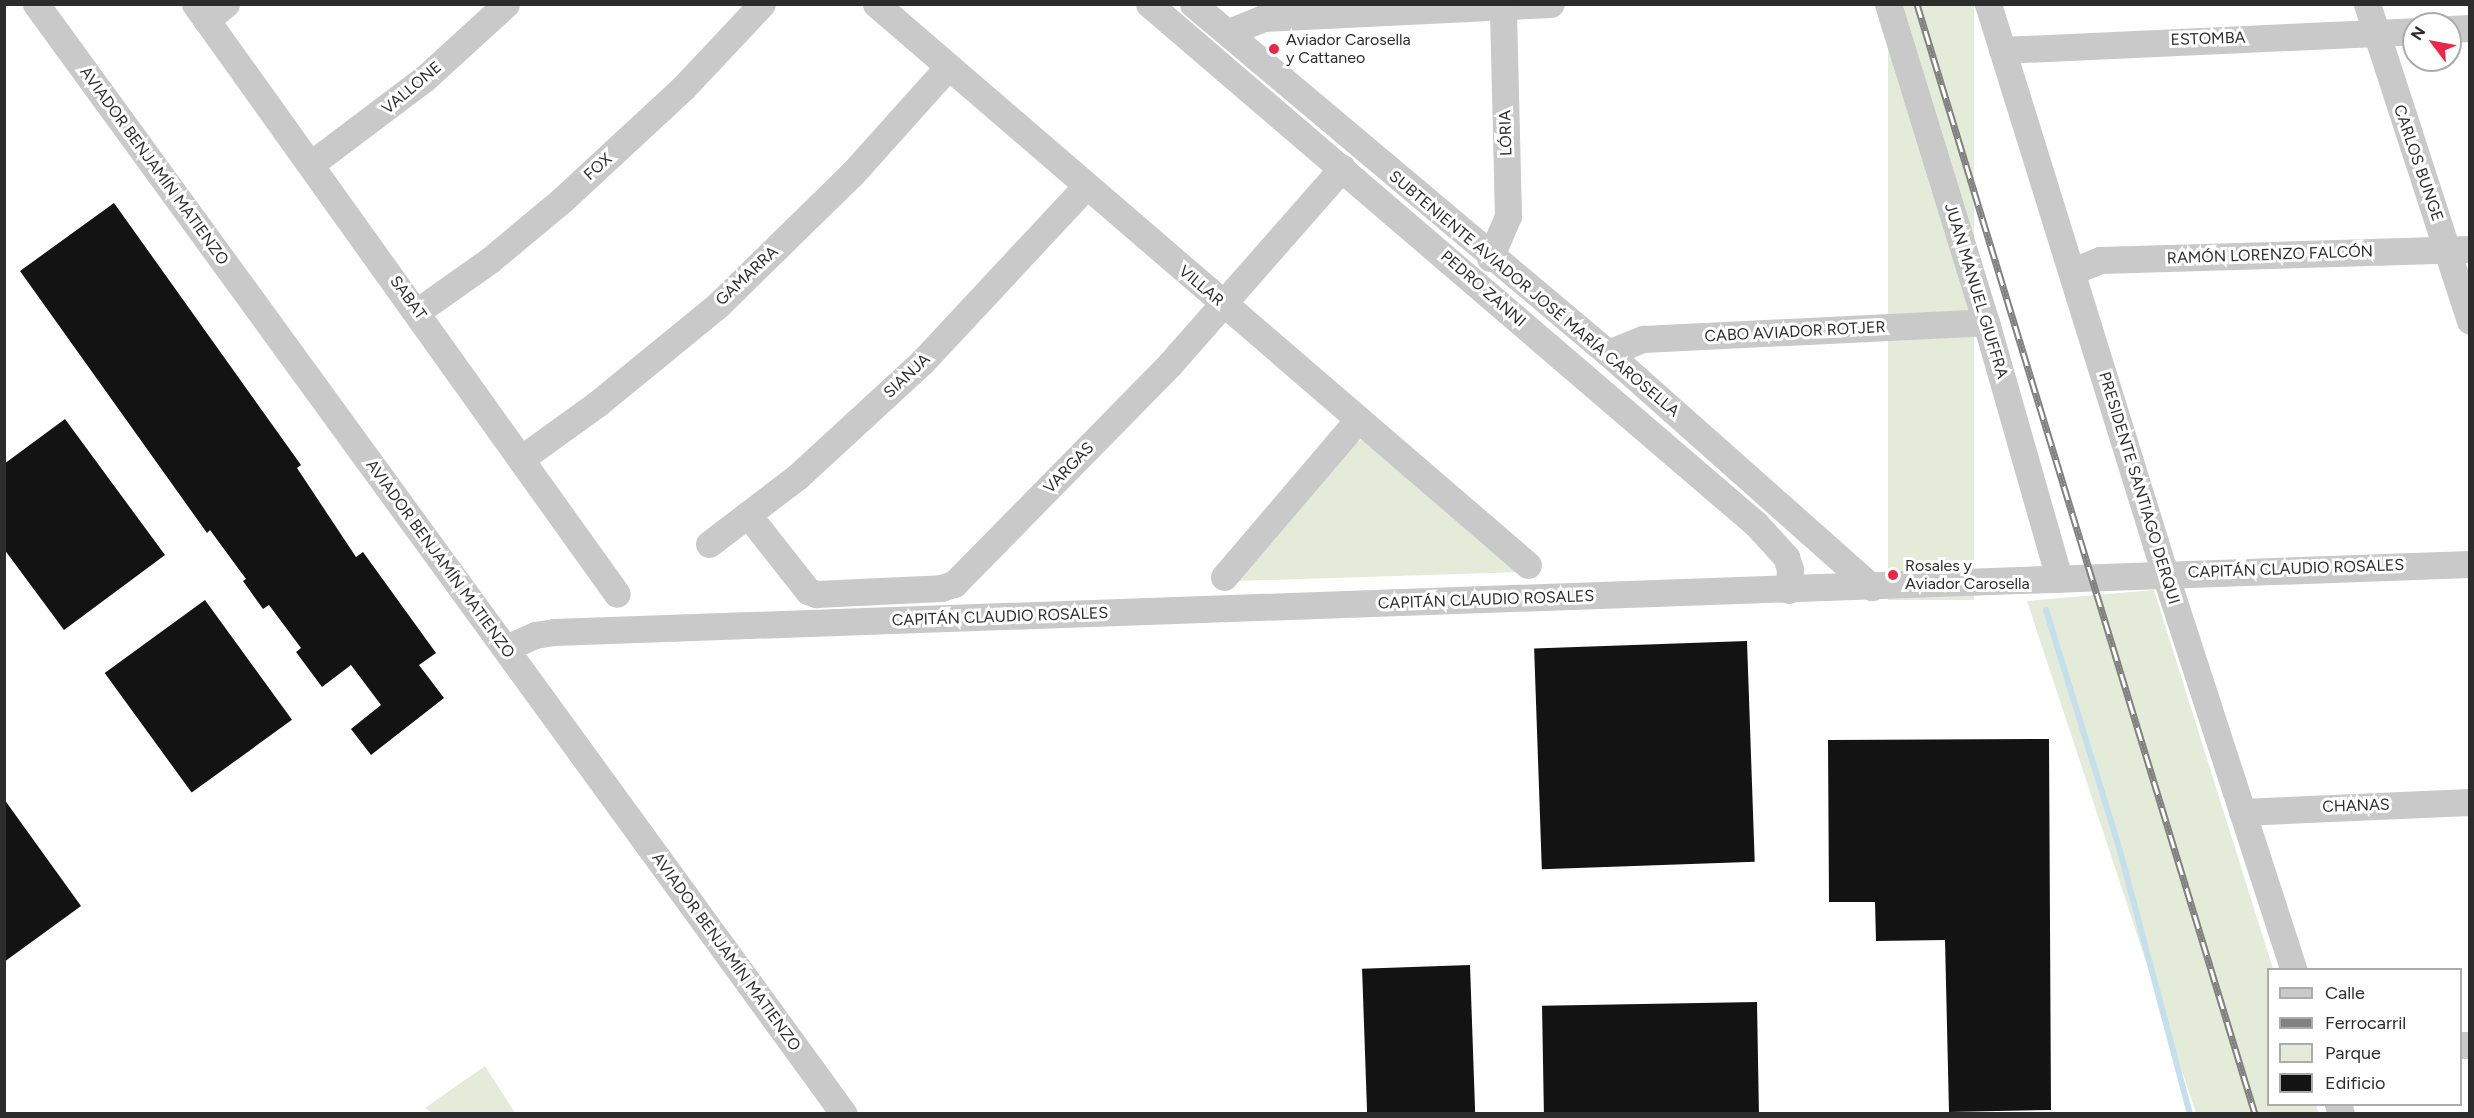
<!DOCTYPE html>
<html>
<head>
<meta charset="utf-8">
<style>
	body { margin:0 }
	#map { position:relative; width:2474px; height:1118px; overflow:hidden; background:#fff; font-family:Figtree,sans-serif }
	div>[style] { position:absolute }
	.green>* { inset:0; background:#e4ebd9; transform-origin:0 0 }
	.stream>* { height:6px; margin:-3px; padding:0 3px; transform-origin:3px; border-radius:3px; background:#c4e0ec }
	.building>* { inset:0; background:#131313; transform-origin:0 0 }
	.minor>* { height:27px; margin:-13.5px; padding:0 13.5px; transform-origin:13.5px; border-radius:13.5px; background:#c9c9c9 }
	.rail>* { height:7px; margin-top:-3.5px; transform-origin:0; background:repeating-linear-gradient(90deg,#fff 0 14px,#818181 0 28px); box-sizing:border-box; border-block:2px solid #818181 }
	.dots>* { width:16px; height:16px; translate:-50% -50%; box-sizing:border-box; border:3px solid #fff; border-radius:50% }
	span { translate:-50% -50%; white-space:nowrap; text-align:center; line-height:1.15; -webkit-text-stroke:6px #fff; paint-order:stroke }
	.street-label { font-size:16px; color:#2c2c2c }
	.poi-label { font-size:16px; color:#2c2c2c }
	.left { translate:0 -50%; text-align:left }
	.frame { position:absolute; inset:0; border:6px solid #2c2c2c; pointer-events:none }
	.legend { position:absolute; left:2267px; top:968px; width:195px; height:138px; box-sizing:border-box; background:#fff; border:2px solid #ababab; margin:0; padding:8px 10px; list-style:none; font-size:18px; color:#2c2c2c }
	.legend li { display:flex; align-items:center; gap:12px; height:30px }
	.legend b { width:30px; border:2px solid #ababab }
	.north { position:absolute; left:2402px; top:12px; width:60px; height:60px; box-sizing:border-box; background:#fff; border:2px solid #ababab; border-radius:50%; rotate:302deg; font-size:16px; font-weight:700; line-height:24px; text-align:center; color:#2c2c2c }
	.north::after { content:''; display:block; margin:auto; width:21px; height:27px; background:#eb2745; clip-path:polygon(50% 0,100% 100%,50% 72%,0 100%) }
</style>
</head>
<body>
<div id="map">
	<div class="green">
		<i style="left:1888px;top:5px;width:86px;height:595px"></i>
		<i style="clip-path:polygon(1362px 440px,1522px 572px,1236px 581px,1350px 444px)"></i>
		<i style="clip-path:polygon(2154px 590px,2273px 969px,2268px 970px,2268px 1104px,2316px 1105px,2319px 1113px,2196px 1113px,2027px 601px)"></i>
		<i style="clip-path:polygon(485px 1066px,515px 1113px,432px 1113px,425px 1108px)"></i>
	</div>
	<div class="stream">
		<i style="left:2046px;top:610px;width:252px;rotate:72.9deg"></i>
		<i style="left:2120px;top:851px;width:272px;rotate:75.1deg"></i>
	</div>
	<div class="building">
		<i style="clip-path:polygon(114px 203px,301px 465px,297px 468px,356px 557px,363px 552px,436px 653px,419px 665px,444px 698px,371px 755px,351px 729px,381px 705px,351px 665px,322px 687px,296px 652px,301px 648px,269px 605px,263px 609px,243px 581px,246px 579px,210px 530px,207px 533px,20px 271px)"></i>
		<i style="clip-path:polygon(65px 419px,165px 555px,64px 630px,4px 549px,4px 464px)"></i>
		<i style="left:205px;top:600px;width:148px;height:124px;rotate:54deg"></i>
		<i style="left:1747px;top:641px;width:221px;height:213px;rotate:88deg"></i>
		<i style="clip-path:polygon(2049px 739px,2051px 1110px,1949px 1112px,1945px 940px,1876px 941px,1875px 902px,1829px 902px,1828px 740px)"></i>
		<i style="clip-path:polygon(4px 799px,81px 906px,4px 962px)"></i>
		<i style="left:1470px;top:965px;width:148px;height:108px;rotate:88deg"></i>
		<i style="left:1757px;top:1002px;width:111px;height:215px;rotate:89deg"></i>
	</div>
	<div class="minor">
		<i style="left:36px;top:4px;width:1373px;rotate:53.95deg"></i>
		<i style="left:195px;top:4px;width:725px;rotate:54.43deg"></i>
		<i style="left:876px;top:4px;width:860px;rotate:40.71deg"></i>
		<i style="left:1149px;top:4px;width:799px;rotate:40.59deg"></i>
		<i style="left:1756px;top:524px;width:45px;rotate:47.7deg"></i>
		<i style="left:1786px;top:557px;width:13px;rotate:72deg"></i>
		<i style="left:1790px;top:569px;width:21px;rotate:93deg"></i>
		<i style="left:1193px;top:4px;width:542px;rotate:40.06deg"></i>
		<i style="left:1608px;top:353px;width:353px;rotate:41.6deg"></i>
		<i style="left:1888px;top:4px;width:333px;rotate:72.9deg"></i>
		<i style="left:1986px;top:322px;width:267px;rotate:74.1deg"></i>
		<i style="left:1988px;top:4px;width:597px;rotate:72.75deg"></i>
		<i style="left:2165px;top:574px;width:416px;rotate:72deg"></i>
		<i style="left:2367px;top:4px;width:333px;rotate:72deg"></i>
		<i style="left:206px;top:20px;width:26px;rotate:-39deg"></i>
		<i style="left:2450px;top:29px;width:20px;rotate:-3deg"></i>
		<i style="left:1229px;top:32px;width:37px;rotate:-22deg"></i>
		<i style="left:1263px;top:18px;width:288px;rotate:-2.8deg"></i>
		<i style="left:2002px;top:50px;width:412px;rotate:-2.6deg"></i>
		<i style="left:311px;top:164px;width:141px;rotate:-37deg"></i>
		<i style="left:424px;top:79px;width:111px;rotate:-42.4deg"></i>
		<i style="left:1490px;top:258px;width:46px;rotate:-66.8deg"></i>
		<i style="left:1508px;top:216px;width:212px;rotate:-91.4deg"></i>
		<i style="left:2073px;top:271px;width:29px;rotate:-22deg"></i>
		<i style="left:2100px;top:260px;width:370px;rotate:-1.7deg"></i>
		<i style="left:418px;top:311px;width:88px;rotate:-35.3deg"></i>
		<i style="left:490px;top:260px;width:94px;rotate:-39.8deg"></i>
		<i style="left:562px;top:200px;width:165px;rotate:-42.8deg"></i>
		<i style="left:683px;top:88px;width:115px;rotate:-46.8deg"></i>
		<i style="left:1608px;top:353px;width:38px;rotate:-22deg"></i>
		<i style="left:1643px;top:339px;width:343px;rotate:-2.8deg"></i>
		<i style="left:522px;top:458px;width:92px;rotate:-35.8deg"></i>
		<i style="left:597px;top:404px;width:156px;rotate:-39.3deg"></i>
		<i style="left:718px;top:305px;width:187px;rotate:-44.4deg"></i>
		<i style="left:852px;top:174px;width:144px;rotate:-48.1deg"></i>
		<i style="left:748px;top:515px;width:97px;rotate:51.7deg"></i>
		<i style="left:808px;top:591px;width:9px;rotate:21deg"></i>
		<i style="left:816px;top:594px;width:125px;rotate:-2.7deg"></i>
		<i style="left:941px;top:588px;width:14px;rotate:-17deg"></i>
		<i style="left:954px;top:584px;width:308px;rotate:-45.5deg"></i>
		<i style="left:1170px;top:364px;width:261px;rotate:-48.7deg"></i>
		<i style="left:709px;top:544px;width:111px;rotate:-37.3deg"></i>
		<i style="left:797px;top:477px;width:170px;rotate:-42.6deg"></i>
		<i style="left:922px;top:362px;width:239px;rotate:-47deg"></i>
		<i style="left:1224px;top:577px;width:205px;rotate:-49.6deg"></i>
		<i style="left:506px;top:648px;width:32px;rotate:-24deg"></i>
		<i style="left:535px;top:635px;width:19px;rotate:-9deg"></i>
		<i style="left:554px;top:632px;width:1917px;rotate:-2.03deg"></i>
		<i style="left:2242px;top:812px;width:228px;rotate:-2.5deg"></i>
		<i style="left:2460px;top:1045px;width:10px"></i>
		<i style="left:2338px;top:1104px;width:10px;rotate:73deg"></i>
	</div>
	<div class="rail">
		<i style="left:1917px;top:4px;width:1160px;rotate:73.06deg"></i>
	</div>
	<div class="dots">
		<i style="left:1274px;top:49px;background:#eb2745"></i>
		<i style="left:1893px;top:575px;background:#eb2745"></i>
	</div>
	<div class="street-label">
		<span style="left:2208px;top:39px;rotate:-2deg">ESTOMBA</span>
		<span style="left:412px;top:88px;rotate:-40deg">VALLONE</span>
		<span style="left:1506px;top:133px;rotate:-92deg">LÓRIA</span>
		<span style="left:2418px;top:163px;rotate:71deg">CARLOS BUNGE</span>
		<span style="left:154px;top:166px;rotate:54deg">AVIADOR BENJAMÍN MATIENZO</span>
		<span style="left:598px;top:167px;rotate:-42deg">FOX</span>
		<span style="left:2270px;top:255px;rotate:-2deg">RAMÓN LORENZO FALCÓN</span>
		<span style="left:747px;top:276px;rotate:-43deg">GAMARRA</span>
		<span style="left:1201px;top:286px;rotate:40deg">VILLAR</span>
		<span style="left:1483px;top:289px;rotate:41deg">PEDRO ZANNI</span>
		<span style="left:1976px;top:291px;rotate:73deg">JUAN MANUEL GIUFFRA</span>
		<span style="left:1534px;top:294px;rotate:40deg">SUBTENIENTE AVIADOR JOSÉ MARÍA CAROSELLA</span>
		<span style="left:408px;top:298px;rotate:54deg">SABAT</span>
		<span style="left:1795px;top:332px;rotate:-3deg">CABO AVIADOR ROTJER</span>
		<span style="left:907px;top:376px;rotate:-43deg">SIANJA</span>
		<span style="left:1069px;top:468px;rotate:-46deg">VARGAS</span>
		<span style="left:2139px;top:488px;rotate:73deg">PRESIDENTE SANTIAGO DERQUI</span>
		<span style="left:440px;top:559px;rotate:54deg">AVIADOR BENJAMÍN MATIENZO</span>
		<span style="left:2296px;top:569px;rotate:-2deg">CAPITÁN CLAUDIO ROSALES</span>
		<span style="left:1486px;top:600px;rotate:-2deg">CAPITÁN CLAUDIO ROSALES</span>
		<span style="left:1000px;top:617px;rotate:-2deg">CAPITÁN CLAUDIO ROSALES</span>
		<span style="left:2356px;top:806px;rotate:-2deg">CHANAS</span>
		<span style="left:726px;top:952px;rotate:54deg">AVIADOR BENJAMÍN MATIENZO</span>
	</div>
	<div class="poi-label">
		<span class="left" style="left:1286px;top:49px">Aviador Carosella<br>y Cattaneo</span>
		<span class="left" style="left:1905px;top:575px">Rosales y<br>Aviador Carosella</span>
	</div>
	<div class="frame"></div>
	<ul class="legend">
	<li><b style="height:8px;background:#c9c9c9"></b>Calle</li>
	<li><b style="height:8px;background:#818181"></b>Ferrocarril</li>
	<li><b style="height:16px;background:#e4ebd9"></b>Parque</li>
	<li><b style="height:16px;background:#131313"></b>Edificio</li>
	</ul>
	<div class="north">N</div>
</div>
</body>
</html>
